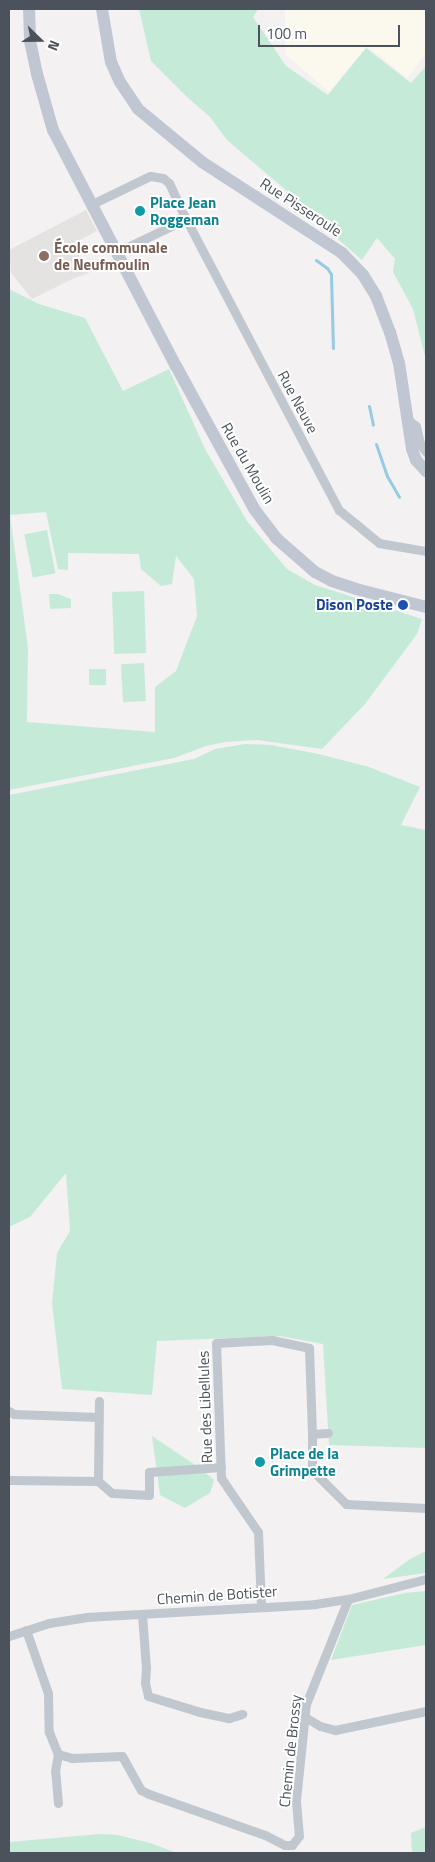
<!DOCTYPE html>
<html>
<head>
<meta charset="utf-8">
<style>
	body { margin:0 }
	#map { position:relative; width:435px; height:1862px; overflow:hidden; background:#f3f1f1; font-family:"Titillium Web",sans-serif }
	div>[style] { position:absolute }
	.commercial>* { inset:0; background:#fbf8ee }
	.education>* { inset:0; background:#e4e3e2 }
	.green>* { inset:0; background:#c5ebd8; transform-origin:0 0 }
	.stream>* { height:3px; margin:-1.5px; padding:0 1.5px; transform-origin:1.5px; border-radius:1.5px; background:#97cbe3 }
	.minor>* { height:9px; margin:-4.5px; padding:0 4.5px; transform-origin:4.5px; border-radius:4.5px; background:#c1c7ce }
	.secondary>* { height:12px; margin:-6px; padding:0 6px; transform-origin:6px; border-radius:6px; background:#c1c7d2 }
	.dots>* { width:14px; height:14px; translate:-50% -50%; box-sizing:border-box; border:2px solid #fff; border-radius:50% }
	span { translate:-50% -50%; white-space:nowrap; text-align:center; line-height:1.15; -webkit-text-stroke:4px #fff; paint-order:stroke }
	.culture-label { font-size:15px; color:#0d838f; font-weight:700 }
	.left { translate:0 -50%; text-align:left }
	.street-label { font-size:15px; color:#4b525c }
	.education-label { font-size:15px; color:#785e54; font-weight:700 }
	.transit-label { font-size:15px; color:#164399; font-weight:700 }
	.right { translate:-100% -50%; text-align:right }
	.frame { position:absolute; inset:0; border:10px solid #4b525c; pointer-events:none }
	.north { position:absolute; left:15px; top:15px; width:50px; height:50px; -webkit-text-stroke:4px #fff; paint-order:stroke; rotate:112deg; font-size:14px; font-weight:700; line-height:20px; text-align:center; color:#4b525c }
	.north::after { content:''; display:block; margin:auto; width:18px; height:22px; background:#4b525c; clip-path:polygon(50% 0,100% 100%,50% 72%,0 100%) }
	.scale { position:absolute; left:258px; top:25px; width:142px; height:22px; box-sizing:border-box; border:2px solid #4b525c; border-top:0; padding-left:6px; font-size:15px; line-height:18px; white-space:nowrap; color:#4b525c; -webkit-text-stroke:4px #fff; paint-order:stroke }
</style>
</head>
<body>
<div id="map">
	<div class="commercial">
		<i style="clip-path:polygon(285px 9px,426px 9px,426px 53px,407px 78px,367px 46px,329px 92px,285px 54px)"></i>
	</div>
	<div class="education">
		<i style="clip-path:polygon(86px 210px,97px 231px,72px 244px,89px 273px,72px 279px,32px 299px,11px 273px,9px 250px)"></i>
	</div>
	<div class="green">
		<i style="clip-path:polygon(139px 9px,258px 9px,253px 17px,286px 66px,328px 95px,366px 48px,411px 83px,426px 66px,426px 360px,413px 309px,393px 272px,395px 259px,377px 238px,362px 260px,326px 229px,294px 212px,300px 202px,227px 140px,210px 117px,187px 97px,151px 61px)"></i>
		<i style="clip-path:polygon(evenodd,9px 289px,39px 304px,85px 318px,123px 391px,169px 369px,205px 449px,247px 521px,287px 569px,315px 585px,422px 619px,417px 634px,365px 704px,322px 749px,257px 740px,225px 742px,206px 746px,174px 758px,9px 790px,9px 289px,46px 512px,58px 569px,68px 570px,68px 553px,139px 554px,141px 569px,161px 586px,172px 584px,176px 556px,194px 579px,197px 616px,176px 671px,155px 687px,155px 732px,27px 722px,28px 648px,10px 515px,46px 512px)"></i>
		<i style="left:47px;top:530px;width:44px;height:23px;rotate:79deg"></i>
		<i style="left:144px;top:591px;width:62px;height:32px;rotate:88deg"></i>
		<i style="clip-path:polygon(49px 594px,58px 594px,71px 599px,71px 608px,50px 609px)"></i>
		<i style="left:144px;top:663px;width:38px;height:23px;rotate:87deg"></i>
		<i style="left:106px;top:669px;width:16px;height:17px;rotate:90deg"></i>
		<i style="clip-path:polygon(245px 744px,271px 745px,319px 754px,369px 767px,420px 787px,401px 825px,426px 830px,426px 1448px,329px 1445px,323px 1344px,280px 1336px,157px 1341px,152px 1395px,62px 1389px,52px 1303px,57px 1253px,70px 1231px,66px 1173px,30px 1217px,9px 1227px,9px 795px,194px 759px,215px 749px)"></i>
		<i style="clip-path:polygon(152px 1436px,201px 1469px,214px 1480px,210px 1493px,185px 1508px,160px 1495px)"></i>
		<i style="clip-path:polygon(426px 1551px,426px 1573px,383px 1579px,410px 1559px)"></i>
		<i style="clip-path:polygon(426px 1591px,426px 1645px,331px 1660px,352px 1605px,405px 1593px)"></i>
		<i style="clip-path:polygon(426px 1827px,426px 1853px,412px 1853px,411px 1833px)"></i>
		<i style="clip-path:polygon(100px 1834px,117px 1835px,150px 1843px,177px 1853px,9px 1853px,9px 1842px)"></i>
	</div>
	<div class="stream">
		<i style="left:316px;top:260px;width:14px;rotate:36deg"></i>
		<i style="left:327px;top:268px;width:7px;rotate:56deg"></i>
		<i style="left:331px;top:274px;width:74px;rotate:88.5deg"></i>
		<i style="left:369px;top:406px;width:19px;rotate:78deg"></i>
		<i style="left:376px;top:444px;width:34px;rotate:71deg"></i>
		<i style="left:387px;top:476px;width:24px;rotate:60deg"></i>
	</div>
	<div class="minor">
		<i style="left:92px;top:204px;width:64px;rotate:-25.8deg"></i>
		<i style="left:150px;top:176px;width:13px;rotate:9deg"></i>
		<i style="left:163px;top:178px;width:8px;rotate:40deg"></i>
		<i style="left:169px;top:183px;width:40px;rotate:65deg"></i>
		<i style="left:186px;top:219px;width:76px;rotate:154.4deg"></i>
		<i style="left:186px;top:219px;width:329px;rotate:62.3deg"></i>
		<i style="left:339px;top:510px;width:52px;rotate:39.5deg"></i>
		<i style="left:379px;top:543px;width:48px;rotate:9.7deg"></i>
		<i style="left:407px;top:419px;width:11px;rotate:38deg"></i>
		<i style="left:416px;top:426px;width:18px;rotate:77deg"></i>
		<i style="left:420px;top:444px;width:10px;rotate:53deg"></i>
		<i style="left:9px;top:1411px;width:6px;rotate:31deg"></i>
		<i style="left:14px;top:1414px;width:84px;rotate:2deg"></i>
		<i style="left:312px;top:1434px;width:36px;rotate:90deg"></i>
		<i style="left:312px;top:1470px;width:48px;rotate:45deg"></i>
		<i style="left:346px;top:1504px;width:80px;rotate:2.9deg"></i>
		<i style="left:9px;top:1480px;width:89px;rotate:0.6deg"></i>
		<i style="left:98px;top:1481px;width:18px;rotate:41deg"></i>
		<i style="left:112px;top:1493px;width:37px;rotate:3deg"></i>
		<i style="left:149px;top:1495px;width:23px;rotate:-90deg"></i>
		<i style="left:149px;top:1472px;width:72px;rotate:-4deg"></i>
		<i style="left:98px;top:1481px;width:80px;rotate:-89.3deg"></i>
		<i style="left:261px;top:1606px;width:74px;rotate:-92.3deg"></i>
		<i style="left:258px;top:1532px;width:65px;rotate:-124.4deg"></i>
		<i style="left:221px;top:1478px;width:135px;rotate:-92.1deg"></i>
		<i style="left:216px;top:1343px;width:56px;rotate:-3.1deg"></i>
		<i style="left:272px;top:1340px;width:38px;rotate:12deg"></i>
		<i style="left:309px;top:1348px;width:86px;rotate:88deg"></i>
		<i style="left:312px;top:1434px;width:16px;rotate:-4deg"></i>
		<i style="left:142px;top:1614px;width:54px;rotate:85.8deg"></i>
		<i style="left:146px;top:1668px;width:15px;rotate:94deg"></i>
		<i style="left:145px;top:1683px;width:13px;rotate:77deg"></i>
		<i style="left:148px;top:1696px;width:54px;rotate:17.1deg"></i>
		<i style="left:200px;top:1712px;width:30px;rotate:12deg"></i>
		<i style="left:229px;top:1718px;width:14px;rotate:-17deg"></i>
		<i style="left:26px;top:1630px;width:67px;rotate:70.8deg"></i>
		<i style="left:48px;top:1693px;width:39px;rotate:89deg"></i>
		<i style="left:49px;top:1732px;width:24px;rotate:68deg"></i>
		<i style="left:58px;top:1754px;width:15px;rotate:16deg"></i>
		<i style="left:72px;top:1758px;width:50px;rotate:-2.3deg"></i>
		<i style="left:122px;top:1756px;width:39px;rotate:61deg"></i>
		<i style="left:141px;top:1790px;width:9px;rotate:27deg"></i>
		<i style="left:149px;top:1794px;width:123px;rotate:19.5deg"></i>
		<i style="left:265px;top:1835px;width:22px;rotate:27deg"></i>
		<i style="left:9px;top:1636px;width:42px;rotate:-18deg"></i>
		<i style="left:49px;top:1623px;width:37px;rotate:-9deg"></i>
		<i style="left:86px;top:1617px;width:229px;rotate:-3.2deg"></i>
		<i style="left:315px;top:1604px;width:33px;rotate:-9deg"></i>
		<i style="left:348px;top:1599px;width:81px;rotate:-14.4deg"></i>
		<i style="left:305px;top:1717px;width:17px;rotate:31deg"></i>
		<i style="left:320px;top:1726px;width:16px;rotate:15deg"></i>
		<i style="left:335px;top:1730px;width:93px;rotate:-11.8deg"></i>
		<i style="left:58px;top:1803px;width:32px;rotate:-95deg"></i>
		<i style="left:55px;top:1771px;width:17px;rotate:-80deg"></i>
		<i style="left:285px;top:1845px;width:7px"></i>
		<i style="left:292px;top:1845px;width:11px;rotate:-52deg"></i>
		<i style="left:299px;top:1836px;width:36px;rotate:-95deg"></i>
		<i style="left:296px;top:1800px;width:97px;rotate:-84.1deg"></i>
		<i style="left:306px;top:1704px;width:113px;rotate:-68.2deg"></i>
	</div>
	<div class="secondary">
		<i style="left:29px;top:9px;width:32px;rotate:88deg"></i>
		<i style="left:30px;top:41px;width:34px;rotate:78deg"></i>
		<i style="left:37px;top:74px;width:58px;rotate:74.1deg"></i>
		<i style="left:53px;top:130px;width:266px;rotate:62.5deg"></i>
		<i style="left:176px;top:366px;width:164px;rotate:61.3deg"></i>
		<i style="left:255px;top:510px;width:35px;rotate:53deg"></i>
		<i style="left:276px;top:538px;width:52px;rotate:41.1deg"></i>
		<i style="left:315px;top:572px;width:19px;rotate:28deg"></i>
		<i style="left:332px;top:581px;width:25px;rotate:18deg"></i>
		<i style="left:356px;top:589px;width:72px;rotate:14.4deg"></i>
		<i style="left:102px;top:9px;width:54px;rotate:80.4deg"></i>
		<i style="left:111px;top:62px;width:22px;rotate:66deg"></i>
		<i style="left:120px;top:82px;width:32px;rotate:56deg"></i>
		<i style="left:138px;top:109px;width:83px;rotate:39.6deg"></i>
		<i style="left:202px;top:162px;width:167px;rotate:33deg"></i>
		<i style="left:342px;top:253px;width:30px;rotate:46deg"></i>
		<i style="left:363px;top:275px;width:25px;rotate:58deg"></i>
		<i style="left:376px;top:296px;width:39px;rotate:69deg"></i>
		<i style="left:390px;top:332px;width:32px;rotate:74deg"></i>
		<i style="left:399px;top:363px;width:87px;rotate:81.4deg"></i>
		<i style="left:412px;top:449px;width:12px;rotate:70deg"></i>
		<i style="left:416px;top:460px;width:15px;rotate:48deg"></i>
	</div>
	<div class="dots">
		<i style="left:140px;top:211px;background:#0f9aa8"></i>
		<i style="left:44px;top:256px;background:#8d6e63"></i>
		<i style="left:403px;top:605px;background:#1a4fb4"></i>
		<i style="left:260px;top:1462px;background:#0f9aa8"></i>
	</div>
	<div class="culture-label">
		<span class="left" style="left:150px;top:211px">Place Jean<br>Roggeman</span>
		<span class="left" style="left:270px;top:1462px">Place de la<br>Grimpette</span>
	</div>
	<div class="street-label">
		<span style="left:301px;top:207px;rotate:33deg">Rue Pisseroule</span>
		<span style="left:298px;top:402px;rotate:62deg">Rue Neuve</span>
		<span style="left:248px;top:463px;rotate:60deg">Rue du Moulin</span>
		<span style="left:205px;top:1407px;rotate:-92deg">Rue des Libellules</span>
		<span style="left:217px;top:1595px;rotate:-4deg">Chemin de Botister</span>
		<span style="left:290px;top:1751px;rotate:-84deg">Chemin de Brossy</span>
	</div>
	<div class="education-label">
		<span class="left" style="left:54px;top:256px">École communale<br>de Neufmoulin</span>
	</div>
	<div class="transit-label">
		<span class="right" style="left:393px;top:605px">Dison Poste</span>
	</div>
	<div class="frame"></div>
	<div class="north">N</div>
	<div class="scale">100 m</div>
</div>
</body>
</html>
